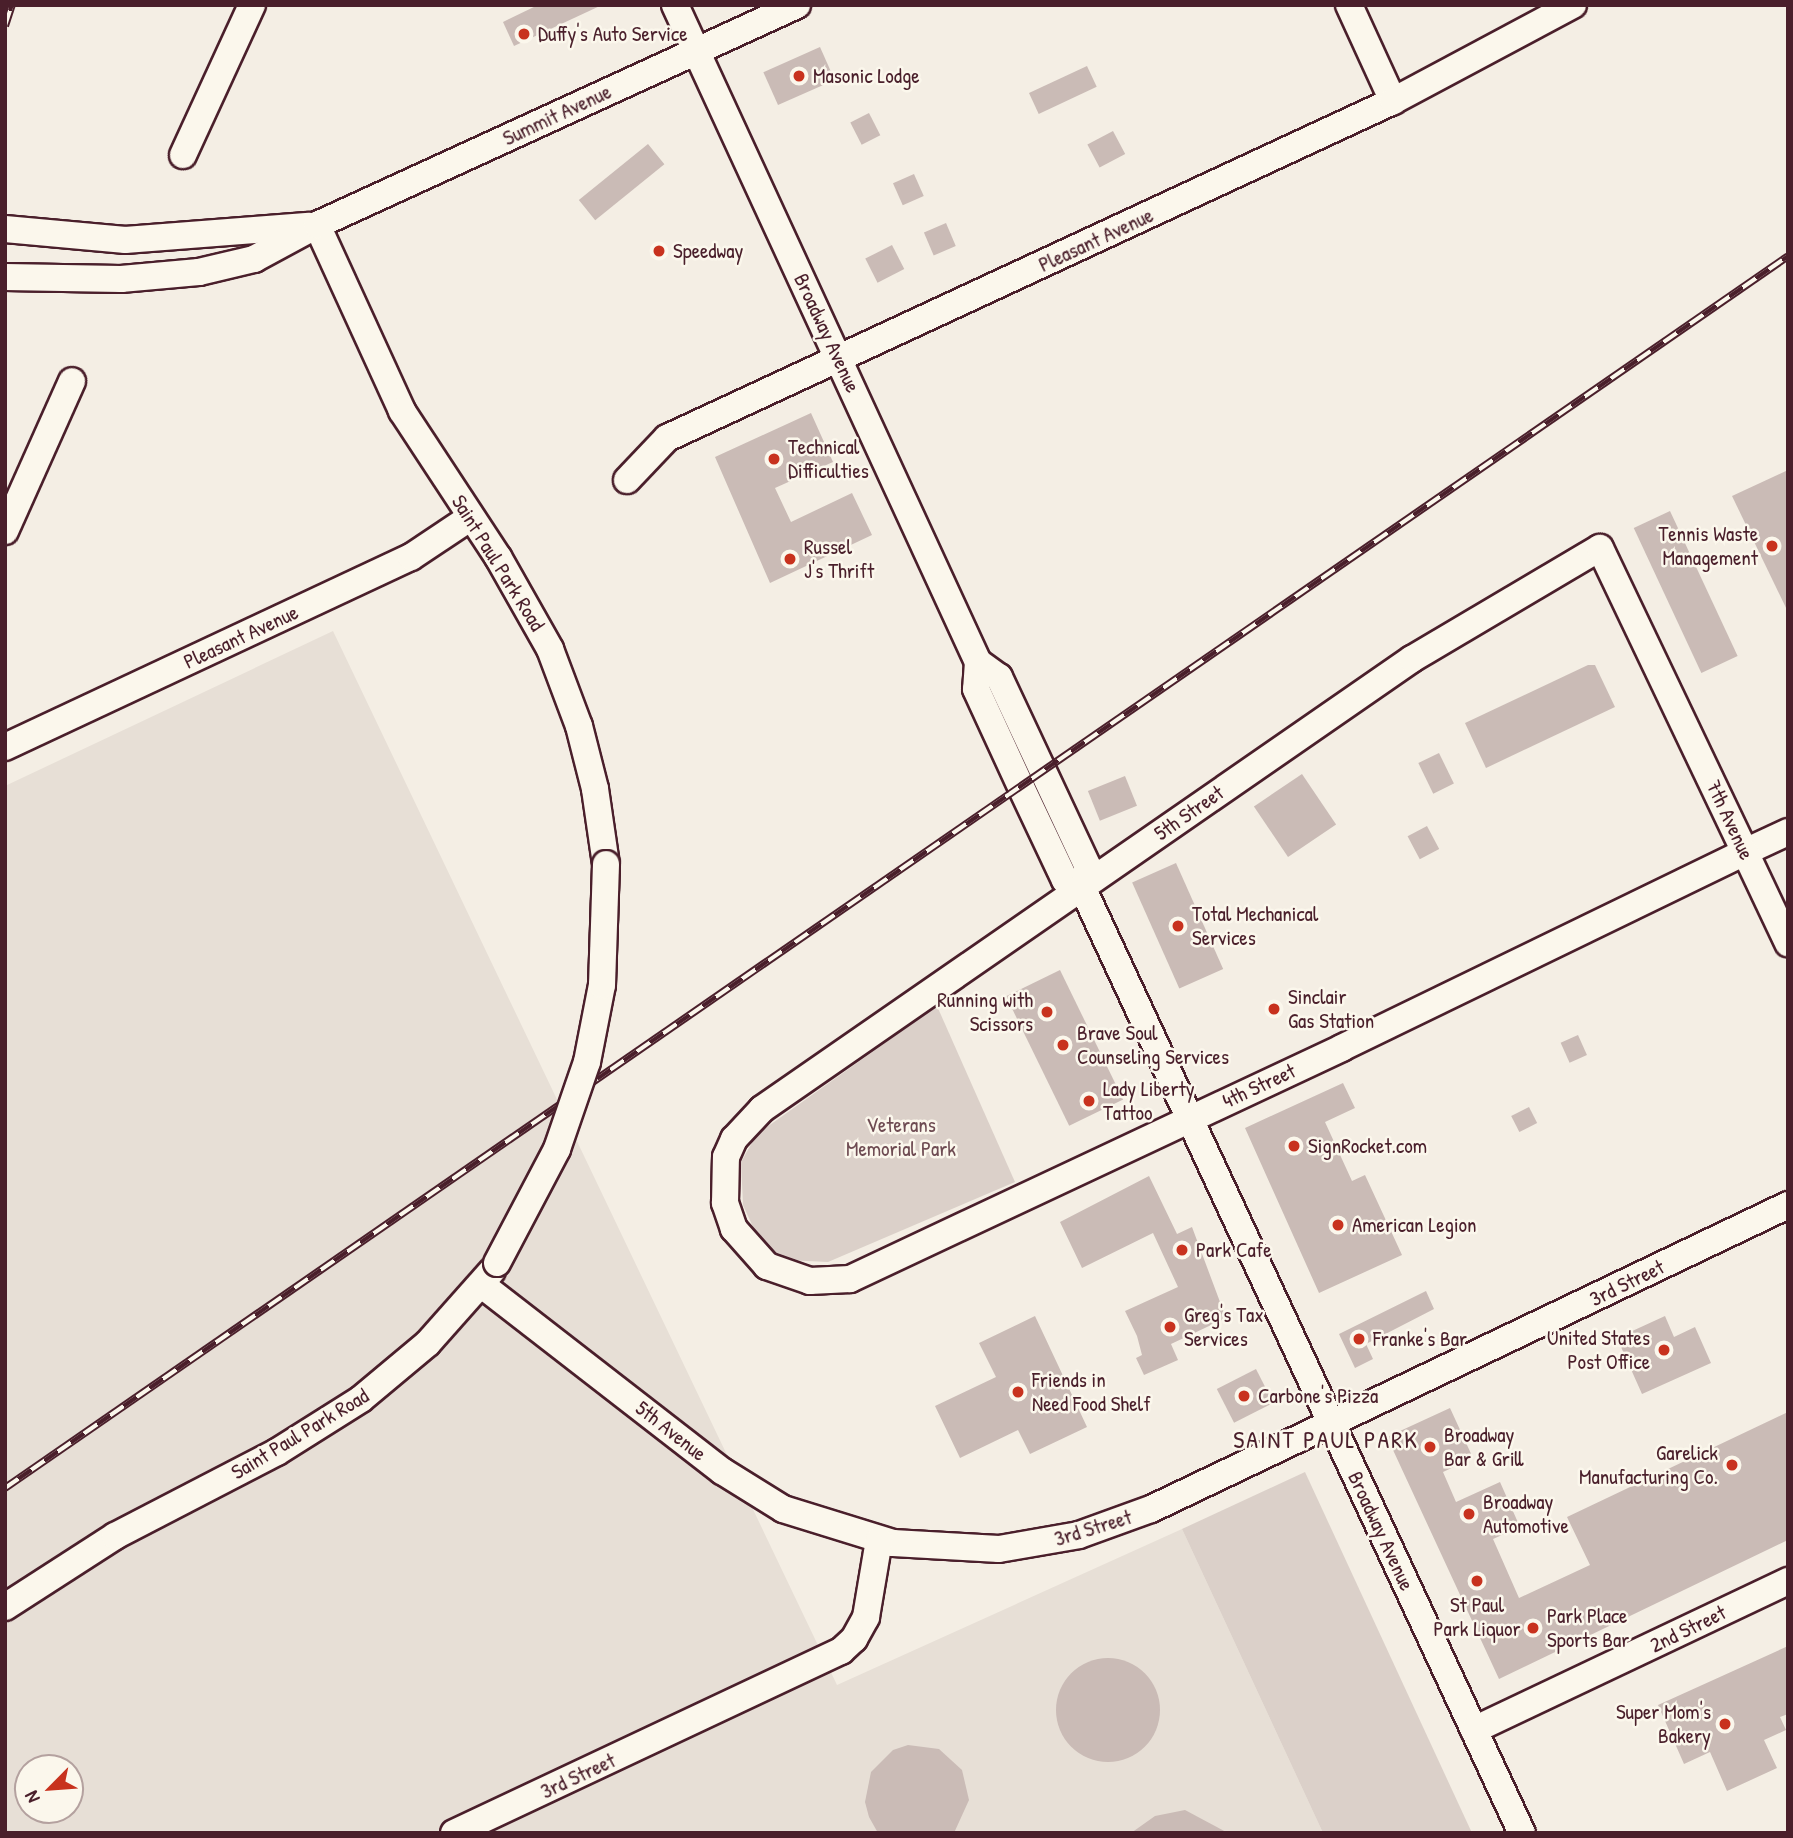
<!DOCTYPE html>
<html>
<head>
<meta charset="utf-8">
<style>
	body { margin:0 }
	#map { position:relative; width:1793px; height:1838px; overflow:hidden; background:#f4eee4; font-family:"Patrick Hand",sans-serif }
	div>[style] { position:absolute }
	.built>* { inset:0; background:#e7dfd6 }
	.green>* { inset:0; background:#dbd0c9 }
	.building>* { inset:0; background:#cabbb6; transform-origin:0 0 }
	.round { border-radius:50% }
	.roads { filter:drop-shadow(2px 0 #4a1f2b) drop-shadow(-2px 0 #4a1f2b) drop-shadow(0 2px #4a1f2b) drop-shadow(0 -2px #4a1f2b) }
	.minor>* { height:26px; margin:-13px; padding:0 13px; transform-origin:13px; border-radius:13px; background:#fbf7ec }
	.rail>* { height:8px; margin-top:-4px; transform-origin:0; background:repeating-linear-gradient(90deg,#fbf7ec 0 16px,#4a1f2b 0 32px); box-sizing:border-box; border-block:2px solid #4a1f2b }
	.bridges { filter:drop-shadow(2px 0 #4a1f2b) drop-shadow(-2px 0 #4a1f2b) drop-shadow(0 2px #4a1f2b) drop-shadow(0 -2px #4a1f2b) }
	.minor-bridge>* { height:26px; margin:-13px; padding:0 13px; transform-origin:13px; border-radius:13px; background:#fbf7ec }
	.dots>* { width:19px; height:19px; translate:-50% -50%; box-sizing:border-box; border:4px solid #fbf7ec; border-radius:50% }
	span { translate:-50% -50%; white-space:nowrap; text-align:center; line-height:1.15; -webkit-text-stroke:5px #fbf7ec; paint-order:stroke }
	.poi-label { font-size:21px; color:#4a1f2b }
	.left { translate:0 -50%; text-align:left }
	.right { translate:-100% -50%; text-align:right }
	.street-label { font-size:21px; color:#4a1f2b }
	.park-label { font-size:21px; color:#6e4b52 }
	.quarter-label { font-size:24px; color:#4a1f2b; letter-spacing:2px }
	.frame { position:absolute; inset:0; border:7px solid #4a1f2b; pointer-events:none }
	.north { position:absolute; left:14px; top:1754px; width:70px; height:70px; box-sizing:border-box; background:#fbf7ec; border:2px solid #b4a19f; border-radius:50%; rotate:245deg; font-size:19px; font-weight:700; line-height:28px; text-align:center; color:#4a1f2b }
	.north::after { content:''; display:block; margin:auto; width:24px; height:32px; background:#c8321e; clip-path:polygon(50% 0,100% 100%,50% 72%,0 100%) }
</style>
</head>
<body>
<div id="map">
	<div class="built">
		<i style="clip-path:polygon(evenodd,333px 631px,837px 1685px,1182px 1529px,1323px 1833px,5px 1833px,5px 786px,333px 631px,28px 1768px,70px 1768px,70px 1810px,28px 1810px,28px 1768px)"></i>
	</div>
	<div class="green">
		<i style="clip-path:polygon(937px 1006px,1015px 1182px,828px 1262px,786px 1260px,758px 1238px,743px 1205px,741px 1162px,757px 1134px)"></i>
		<i style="clip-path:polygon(1305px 1472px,1472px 1833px,1323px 1833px,1182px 1529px)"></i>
	</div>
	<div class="building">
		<i style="clip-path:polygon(538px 5px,602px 5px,514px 46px,503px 22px)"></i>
		<i style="left:820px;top:47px;width:36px;height:62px;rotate:66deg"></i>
		<i style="left:1087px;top:66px;width:23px;height:64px;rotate:65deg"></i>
		<i style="left:869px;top:113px;width:25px;height:21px;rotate:63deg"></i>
		<i style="left:1113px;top:131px;width:26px;height:29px;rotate:62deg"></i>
		<i style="left:648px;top:144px;width:26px;height:89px;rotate:51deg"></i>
		<i style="left:914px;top:174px;width:24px;height:23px;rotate:66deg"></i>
		<i style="left:946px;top:223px;width:25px;height:24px;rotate:67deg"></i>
		<i style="left:892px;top:245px;width:27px;height:30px;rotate:63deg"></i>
		<i style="clip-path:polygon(811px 413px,833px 462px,775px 488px,791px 522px,852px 493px,872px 535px,770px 583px,715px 457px)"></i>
		<i style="clip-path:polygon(1788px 470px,1788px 612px,1732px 496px)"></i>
		<i style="left:1670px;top:511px;width:160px;height:40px;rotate:65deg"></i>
		<i style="clip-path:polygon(1588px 665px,1595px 665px,1615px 707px,1486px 768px,1465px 723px)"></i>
		<i style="left:1439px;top:753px;width:34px;height:23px;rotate:64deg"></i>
		<i style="left:1302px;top:774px;width:61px;height:58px;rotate:56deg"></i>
		<i style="left:1125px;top:776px;width:32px;height:40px;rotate:68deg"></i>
		<i style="left:1427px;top:826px;width:26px;height:22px;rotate:62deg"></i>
		<i style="left:1176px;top:863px;width:116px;height:48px;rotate:66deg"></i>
		<i style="left:1060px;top:970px;width:144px;height:60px;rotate:64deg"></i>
		<i style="left:1578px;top:1035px;width:22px;height:19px;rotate:66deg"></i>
		<i style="clip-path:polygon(1343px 1083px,1355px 1108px,1325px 1122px,1352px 1181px,1365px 1175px,1402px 1255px,1319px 1293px,1245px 1128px)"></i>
		<i style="left:1529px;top:1107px;width:18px;height:20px;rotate:63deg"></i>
		<i style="clip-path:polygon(1149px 1176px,1177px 1234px,1192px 1227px,1226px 1318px,1171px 1344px,1178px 1360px,1144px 1375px,1136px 1358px,1142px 1355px,1137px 1336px,1125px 1311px,1178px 1287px,1153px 1233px,1082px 1268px,1060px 1222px)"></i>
		<i style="clip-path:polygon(1426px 1291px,1434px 1309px,1366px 1344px,1373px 1359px,1355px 1368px,1339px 1334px)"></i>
		<i style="clip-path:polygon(1035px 1316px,1087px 1427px,1030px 1454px,1018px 1430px,960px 1458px,935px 1406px,996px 1377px,979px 1343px)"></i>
		<i style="clip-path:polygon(1665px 1316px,1674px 1337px,1695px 1327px,1711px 1363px,1642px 1394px,1617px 1338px)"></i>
		<i style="left:1256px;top:1369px;width:38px;height:44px;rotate:63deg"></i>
		<i style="clip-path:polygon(1450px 1408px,1473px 1458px,1443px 1472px,1456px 1502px,1500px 1482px,1520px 1527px,1493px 1539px,1519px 1598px,1590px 1565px,1567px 1517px,1788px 1412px,1788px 1540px,1499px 1679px,1387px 1437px)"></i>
		<i style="clip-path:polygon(1788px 1646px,1788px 1714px,1780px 1717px,1786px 1730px,1764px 1740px,1777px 1768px,1727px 1791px,1710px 1752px,1684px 1764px,1658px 1705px)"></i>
		<i class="round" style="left:1056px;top:1658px;width:104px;height:104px"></i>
		<i style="clip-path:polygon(908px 1745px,939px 1749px,962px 1770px,969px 1800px,954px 1833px,878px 1833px,869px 1817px,865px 1802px,871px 1772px,893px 1750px)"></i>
		<i style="clip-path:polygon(1185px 1810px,1228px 1833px,1131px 1833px,1155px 1816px)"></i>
	</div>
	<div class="roads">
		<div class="minor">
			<i style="left:675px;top:5px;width:724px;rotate:65.24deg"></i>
			<i style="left:978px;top:662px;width:27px;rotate:94deg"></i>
			<i style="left:976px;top:689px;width:108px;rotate:65.3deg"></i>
			<i style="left:1021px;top:787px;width:103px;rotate:64.7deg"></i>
			<i style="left:1065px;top:880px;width:18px;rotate:22deg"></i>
			<i style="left:1349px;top:5px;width:106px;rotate:65.4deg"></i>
			<i style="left:183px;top:155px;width:165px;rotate:-65.3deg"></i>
			<i style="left:317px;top:225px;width:205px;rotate:65.4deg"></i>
			<i style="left:402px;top:411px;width:175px;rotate:56.7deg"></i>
			<i style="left:498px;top:557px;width:106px;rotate:60.5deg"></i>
			<i style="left:550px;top:649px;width:82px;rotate:69.4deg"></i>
			<i style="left:579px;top:726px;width:65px;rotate:75.7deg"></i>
			<i style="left:595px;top:789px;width:76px;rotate:81.7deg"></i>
			<i style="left:5px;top:229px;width:121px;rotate:5.2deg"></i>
			<i style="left:125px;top:240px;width:185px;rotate:-4.4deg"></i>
			<i style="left:5px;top:277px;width:116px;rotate:1deg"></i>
			<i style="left:121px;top:279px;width:78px;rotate:-5.1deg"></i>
			<i style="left:199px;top:272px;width:57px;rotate:-13.3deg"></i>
			<i style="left:254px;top:259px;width:72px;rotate:-28.4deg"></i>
			<i style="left:317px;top:225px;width:528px;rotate:-24.62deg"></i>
			<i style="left:627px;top:480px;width:58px;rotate:-46.4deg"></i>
			<i style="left:667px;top:438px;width:800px;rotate:-24.9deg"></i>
			<i style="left:1393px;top:101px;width:204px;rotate:-28.1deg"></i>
			<i style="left:5px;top:531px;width:164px;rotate:-65.9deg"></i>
			<i style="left:978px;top:662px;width:26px;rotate:36deg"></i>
			<i style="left:999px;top:677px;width:210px;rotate:64.9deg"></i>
			<i style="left:1088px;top:867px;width:21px;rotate:107deg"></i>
			<i style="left:1082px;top:887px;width:1043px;rotate:65.06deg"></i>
			<i style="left:5px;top:747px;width:448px;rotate:-25.1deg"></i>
			<i style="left:411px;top:557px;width:72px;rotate:-33.7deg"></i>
			<i style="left:1788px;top:832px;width:47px;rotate:155.1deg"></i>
			<i style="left:1745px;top:852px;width:448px;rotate:154.1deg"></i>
			<i style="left:1342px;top:1048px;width:544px;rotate:154.85deg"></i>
			<i style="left:850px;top:1279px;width:40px;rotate:177.1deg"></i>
			<i style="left:810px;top:1281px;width:46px;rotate:-160.8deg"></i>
			<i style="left:767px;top:1266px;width:50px;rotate:-131.7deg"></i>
			<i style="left:734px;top:1229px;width:28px;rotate:-109deg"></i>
			<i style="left:725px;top:1203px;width:46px;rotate:-88.8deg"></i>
			<i style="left:726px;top:1157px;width:20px;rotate:-66deg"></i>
			<i style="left:734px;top:1139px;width:41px;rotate:-47deg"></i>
			<i style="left:762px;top:1109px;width:791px;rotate:-34.7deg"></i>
			<i style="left:1412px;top:659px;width:218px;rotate:-30.6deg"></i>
			<i style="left:1600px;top:548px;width:337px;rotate:64.5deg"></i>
			<i style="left:1745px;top:852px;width:101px;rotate:64.7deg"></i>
			<i style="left:482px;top:1285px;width:304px;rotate:37.8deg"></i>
			<i style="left:722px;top:1471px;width:72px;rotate:31.9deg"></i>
			<i style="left:783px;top:1509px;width:115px;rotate:17.2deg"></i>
			<i style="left:893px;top:1543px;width:106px;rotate:3.2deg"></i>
			<i style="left:999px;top:1549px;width:81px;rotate:-9.9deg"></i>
			<i style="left:1079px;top:1535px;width:77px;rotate:-19.9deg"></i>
			<i style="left:1151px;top:1509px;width:706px;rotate:-25.51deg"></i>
			<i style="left:5px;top:1607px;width:131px;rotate:-32.8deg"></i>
			<i style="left:115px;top:1536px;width:182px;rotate:-27.4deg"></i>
			<i style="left:277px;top:1452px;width:99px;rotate:-32.2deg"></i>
			<i style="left:361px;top:1399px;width:87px;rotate:-39.9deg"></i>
			<i style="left:428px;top:1343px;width:96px;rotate:-48.4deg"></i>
			<i style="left:1474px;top:1730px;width:348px;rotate:-25.4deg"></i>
			<i style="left:454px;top:1833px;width:428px;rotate:-25.2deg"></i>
			<i style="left:841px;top:1651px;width:18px;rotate:-43deg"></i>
			<i style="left:854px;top:1639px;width:25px;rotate:-61deg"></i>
			<i style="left:866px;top:1617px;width:78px;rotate:-80.4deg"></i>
		</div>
	</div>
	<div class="rail">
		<i style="left:5px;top:26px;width:22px;rotate:-72deg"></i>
		<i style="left:5px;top:1488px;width:2167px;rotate:-34.64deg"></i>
	</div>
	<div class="bridges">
		<div class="minor-bridge">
			<i style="left:497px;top:1263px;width:129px;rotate:-62.2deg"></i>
			<i style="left:557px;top:1149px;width:92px;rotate:-71deg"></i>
			<i style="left:587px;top:1062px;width:78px;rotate:-79deg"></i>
			<i style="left:602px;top:985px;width:121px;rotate:-88.1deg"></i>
		</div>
	</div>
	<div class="dots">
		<i style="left:524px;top:34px;background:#c8321e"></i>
		<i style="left:799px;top:76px;background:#c8321e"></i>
		<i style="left:659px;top:251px;background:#c8321e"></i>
		<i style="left:774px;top:459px;background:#c8321e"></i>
		<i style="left:1772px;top:546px;background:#c8321e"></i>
		<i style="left:790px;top:559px;background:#c8321e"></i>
		<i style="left:1178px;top:926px;background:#c8321e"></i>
		<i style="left:1274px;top:1009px;background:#c8321e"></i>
		<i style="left:1047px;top:1012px;background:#c8321e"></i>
		<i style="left:1063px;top:1045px;background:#c8321e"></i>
		<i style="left:1089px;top:1101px;background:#c8321e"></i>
		<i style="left:1294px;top:1146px;background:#c8321e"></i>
		<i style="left:1338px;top:1225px;background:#c8321e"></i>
		<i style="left:1182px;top:1250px;background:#c8321e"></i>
		<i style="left:1170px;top:1327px;background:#c8321e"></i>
		<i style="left:1359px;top:1339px;background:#c8321e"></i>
		<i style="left:1664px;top:1350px;background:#c8321e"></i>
		<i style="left:1018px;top:1392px;background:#c8321e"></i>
		<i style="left:1244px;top:1396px;background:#c8321e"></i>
		<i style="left:1430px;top:1447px;background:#c8321e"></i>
		<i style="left:1732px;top:1465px;background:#c8321e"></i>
		<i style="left:1469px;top:1514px;background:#c8321e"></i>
		<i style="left:1477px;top:1581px;background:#c8321e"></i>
		<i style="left:1533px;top:1628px;background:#c8321e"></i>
		<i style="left:1725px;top:1724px;background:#c8321e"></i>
	</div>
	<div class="poi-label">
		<span class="left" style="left:538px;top:34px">Duffy's Auto Service</span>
		<span class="left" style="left:813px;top:76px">Masonic Lodge</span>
		<span class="left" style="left:673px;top:251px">Speedway</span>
		<span class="left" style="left:788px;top:459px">Technical<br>Difficulties</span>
		<span class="right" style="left:1758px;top:546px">Tennis Waste<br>Management</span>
		<span class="left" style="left:804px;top:559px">Russel<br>J's Thrift</span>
		<span class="left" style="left:1192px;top:926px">Total Mechanical<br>Services</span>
		<span class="left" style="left:1288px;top:1009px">Sinclair<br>Gas Station</span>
		<span class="right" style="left:1033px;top:1012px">Running with<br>Scissors</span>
		<span class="left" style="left:1077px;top:1045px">Brave Soul<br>Counseling Services</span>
		<span class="left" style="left:1103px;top:1101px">Lady Liberty<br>Tattoo</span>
		<span class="left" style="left:1308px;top:1146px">SignRocket.com</span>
		<span class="left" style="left:1352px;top:1225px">American Legion</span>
		<span class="left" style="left:1196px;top:1250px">Park Cafe</span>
		<span class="left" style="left:1184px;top:1327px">Greg's Tax<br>Services</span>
		<span class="right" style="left:1650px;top:1350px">United States<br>Post Office</span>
		<span class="left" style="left:1373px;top:1339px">Franke's Bar</span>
		<span class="left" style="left:1032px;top:1392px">Friends in<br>Need Food Shelf</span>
		<span class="left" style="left:1258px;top:1396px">Carbone's Pizza</span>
		<span class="left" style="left:1444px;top:1447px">Broadway<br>Bar &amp; Grill</span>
		<span class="right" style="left:1718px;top:1465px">Garelick<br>Manufacturing Co.</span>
		<span class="left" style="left:1483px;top:1514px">Broadway<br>Automotive</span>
		<span style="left:1477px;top:1617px">St Paul<br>Park Liquor</span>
		<span class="left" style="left:1547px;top:1628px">Park Place<br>Sports Bar</span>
		<span class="right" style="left:1711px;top:1724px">Super Mom's<br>Bakery</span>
	</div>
	<div class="street-label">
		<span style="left:557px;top:115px;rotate:-25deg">Summit Avenue</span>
		<span style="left:1096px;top:240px;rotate:-25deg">Pleasant Avenue</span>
		<span style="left:827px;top:333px;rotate:65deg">Broadway Avenue</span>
		<span style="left:498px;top:563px;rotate:58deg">Saint Paul Park Road</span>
		<span style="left:241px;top:637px;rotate:-25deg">Pleasant Avenue</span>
		<span style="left:1189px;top:813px;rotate:-35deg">5th Street</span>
		<span style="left:1730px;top:820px;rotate:65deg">7th Avenue</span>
		<span style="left:1259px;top:1086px;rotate:-25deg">4th Street</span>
		<span style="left:1627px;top:1283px;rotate:-26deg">3rd Street</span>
		<span style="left:671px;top:1431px;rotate:38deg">5th Avenue</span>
		<span style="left:300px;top:1434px;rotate:-31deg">Saint Paul Park Road</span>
		<span style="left:1093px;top:1528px;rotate:-17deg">3rd Street</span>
		<span style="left:1381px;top:1531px;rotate:65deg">Broadway Avenue</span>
		<span style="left:1688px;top:1629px;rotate:-26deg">2nd Street</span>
		<span style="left:578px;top:1776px;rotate:-25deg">3rd Street</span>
	</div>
	<div class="park-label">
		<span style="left:901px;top:1137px">Veterans<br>Memorial Park</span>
	</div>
	<div class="quarter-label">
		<span style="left:1326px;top:1440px">SAINT PAUL PARK</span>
	</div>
	<div class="frame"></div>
	<div class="north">N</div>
</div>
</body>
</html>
